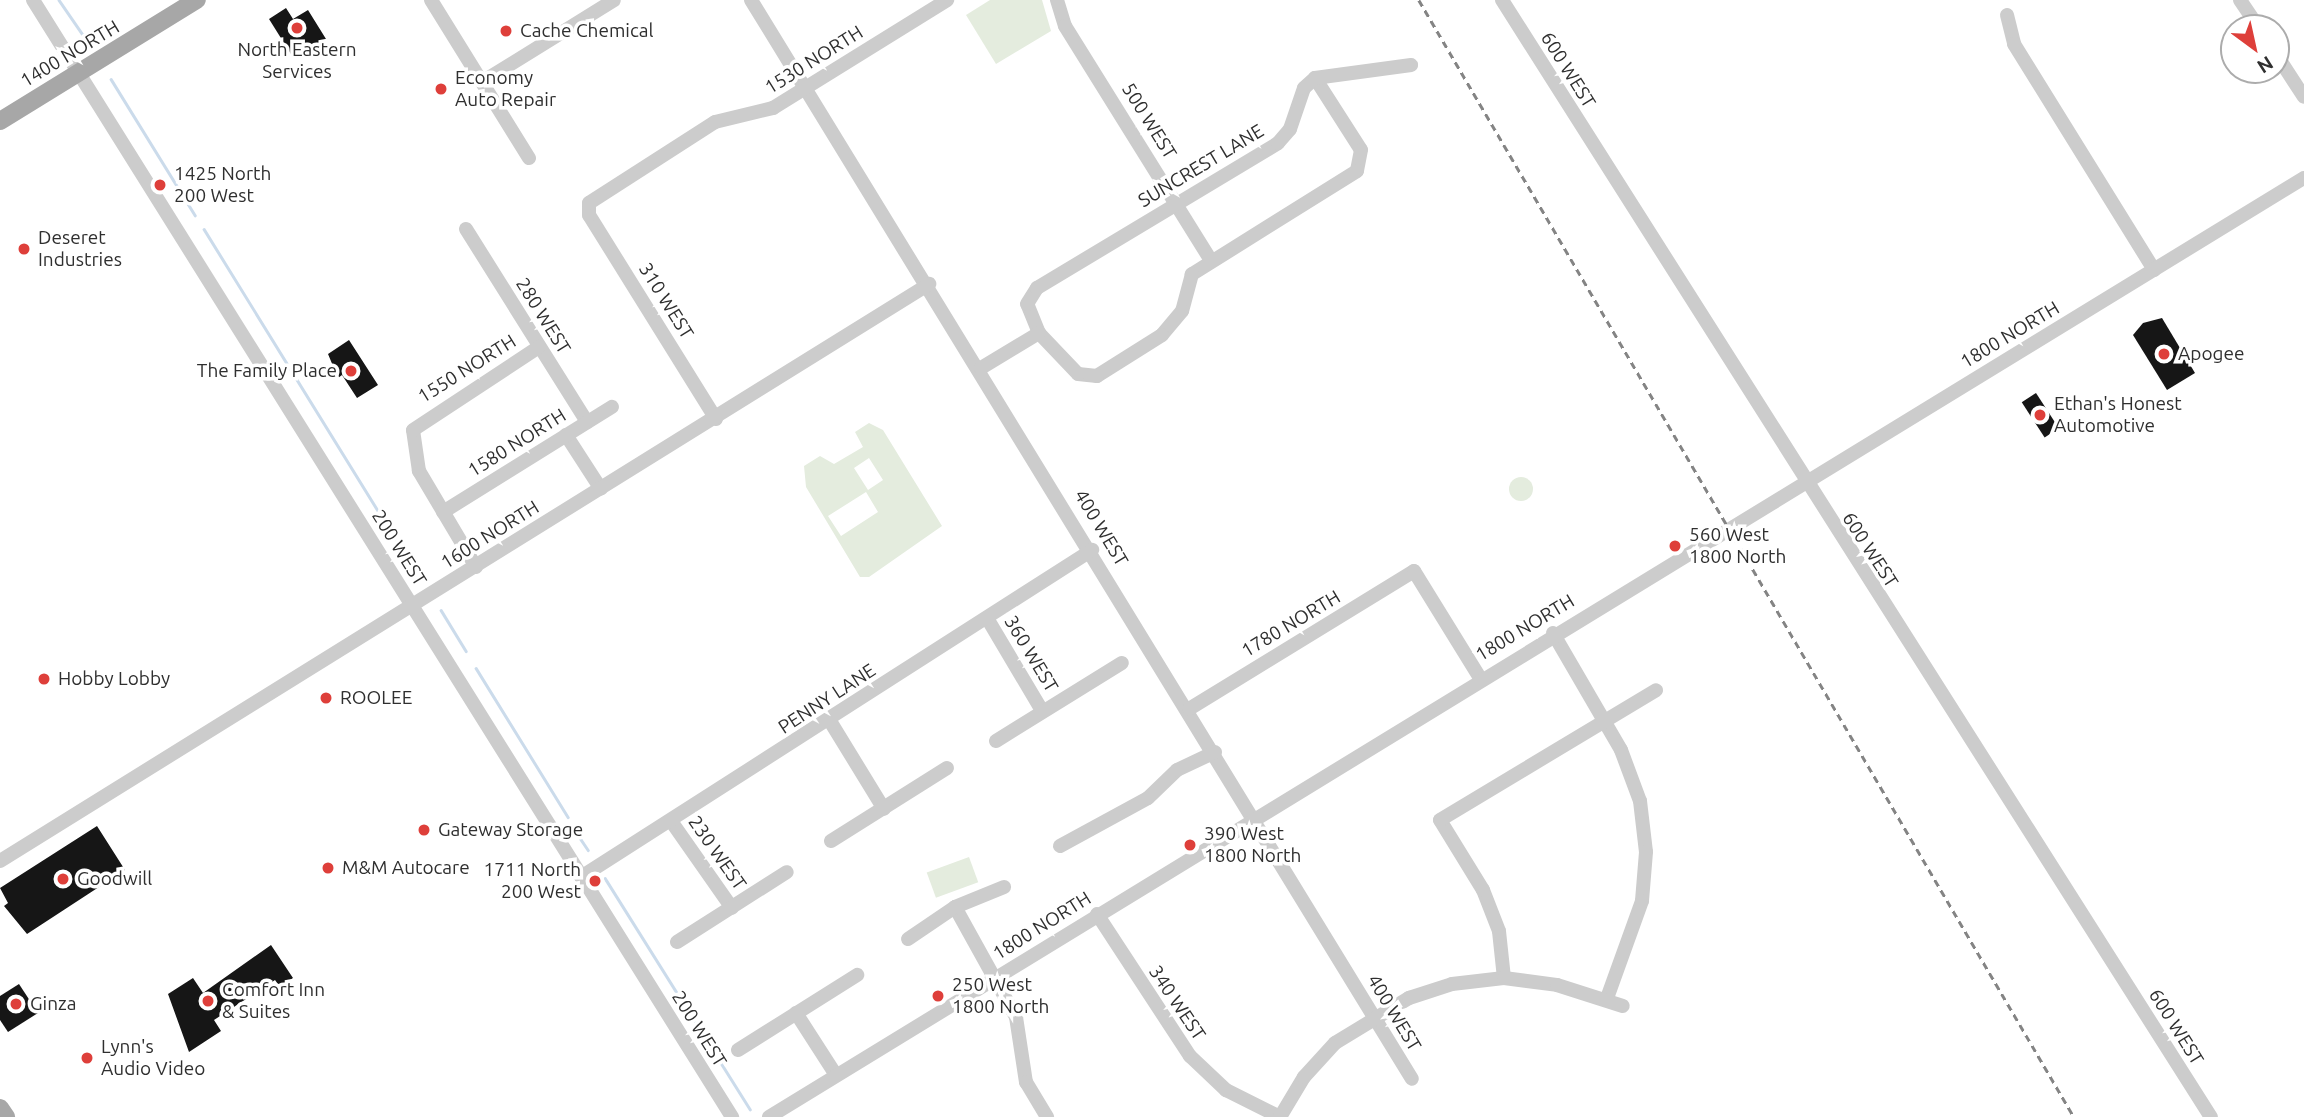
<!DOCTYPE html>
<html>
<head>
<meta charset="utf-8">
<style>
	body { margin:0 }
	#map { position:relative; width:2304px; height:1117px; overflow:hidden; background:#fff; font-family:Ubuntu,sans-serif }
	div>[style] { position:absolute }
	.green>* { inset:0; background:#e4ecde; transform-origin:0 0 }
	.round { border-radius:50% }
	.stream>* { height:2.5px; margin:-1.25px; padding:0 1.25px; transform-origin:1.25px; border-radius:1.25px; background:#cbdbeb }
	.building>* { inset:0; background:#161616; transform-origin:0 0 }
	.minor>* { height:14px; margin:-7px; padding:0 7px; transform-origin:7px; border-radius:7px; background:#ccc }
	.major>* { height:18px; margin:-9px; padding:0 9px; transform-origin:9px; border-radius:9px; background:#a7a7a7 }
	.rail>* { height:2.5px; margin-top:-1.25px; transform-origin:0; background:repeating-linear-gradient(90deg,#848484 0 7px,transparent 0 12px) }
	.dots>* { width:19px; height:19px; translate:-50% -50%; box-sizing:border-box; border:4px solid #fff; border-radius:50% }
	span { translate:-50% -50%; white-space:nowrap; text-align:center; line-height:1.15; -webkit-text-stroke:7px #fff; paint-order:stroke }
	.poi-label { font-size:19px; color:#2f2f2f }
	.left { translate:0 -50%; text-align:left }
	.right { translate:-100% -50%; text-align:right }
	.street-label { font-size:19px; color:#2f2f2f }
	.north { position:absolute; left:2220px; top:14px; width:70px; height:70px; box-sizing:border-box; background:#fff; border:2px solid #acacac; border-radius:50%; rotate:147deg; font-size:19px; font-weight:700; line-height:28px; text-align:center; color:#2f2f2f }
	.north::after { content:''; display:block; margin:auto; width:24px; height:32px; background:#de3f3a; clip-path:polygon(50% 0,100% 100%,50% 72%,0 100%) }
</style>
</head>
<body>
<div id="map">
	<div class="green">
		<i style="clip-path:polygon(990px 0,1042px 0,1051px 31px,996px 64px,966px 15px)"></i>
		<i style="clip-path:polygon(evenodd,869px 423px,883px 430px,942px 526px,869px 577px,860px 577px,806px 487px,804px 466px,820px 456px,834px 464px,863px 447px,855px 432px,869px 423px,869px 458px,883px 480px,868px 490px,854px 468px,869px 458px,869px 423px,866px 492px,878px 512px,841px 536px,828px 516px,866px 492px)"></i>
		<i class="round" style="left:1509px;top:477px;width:24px;height:24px"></i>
		<i style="left:969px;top:857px;width:27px;height:45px;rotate:70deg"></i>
	</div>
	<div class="stream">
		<i style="left:59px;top:0;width:51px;rotate:55.4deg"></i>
		<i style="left:111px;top:79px;width:160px;rotate:58.3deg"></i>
		<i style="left:204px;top:229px;width:409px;rotate:58.3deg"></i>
		<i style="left:441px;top:610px;width:48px;rotate:58.6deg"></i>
		<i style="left:476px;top:668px;width:175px;rotate:58.3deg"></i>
		<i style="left:578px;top:835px;width:18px;rotate:56deg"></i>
		<i style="left:605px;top:878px;width:273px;rotate:57.9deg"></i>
	</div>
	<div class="building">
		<i style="clip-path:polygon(286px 8px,293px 19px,308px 10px,326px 39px,294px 59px,269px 19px)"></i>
		<i style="clip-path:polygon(2162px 318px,2195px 373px,2167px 390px,2133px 335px,2143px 323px)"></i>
		<i style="clip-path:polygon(349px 340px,378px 385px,357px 398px,342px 375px,338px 378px,328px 354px)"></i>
		<i style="left:2036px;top:393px;width:42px;height:17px;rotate:57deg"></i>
		<i style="clip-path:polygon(97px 826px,125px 870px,27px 934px,4px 906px,8px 903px,0 888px)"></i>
		<i style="clip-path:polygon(271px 945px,293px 978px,280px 987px,275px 980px,214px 1020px,221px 1031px,189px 1052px,168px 994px,193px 978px,203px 993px)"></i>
		<i style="clip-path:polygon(19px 984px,38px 1013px,8px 1032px,0 1020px,0 996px)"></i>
	</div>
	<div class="minor">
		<i style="left:33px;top:0;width:1318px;rotate:57.96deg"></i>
		<i style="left:431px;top:0;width:186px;rotate:58.2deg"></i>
		<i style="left:751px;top:0;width:1265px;rotate:58.51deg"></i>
		<i style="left:1057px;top:0;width:27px;rotate:73deg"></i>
		<i style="left:1065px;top:26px;width:277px;rotate:58.1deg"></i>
		<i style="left:1502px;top:0;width:1323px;rotate:57.6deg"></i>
		<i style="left:2240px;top:0;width:34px;rotate:56deg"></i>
		<i style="left:2007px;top:15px;width:30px;rotate:76deg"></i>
		<i style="left:2014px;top:44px;width:266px;rotate:58.2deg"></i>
		<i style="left:2276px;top:54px;width:51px;rotate:56.9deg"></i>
		<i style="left:1315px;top:78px;width:85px;rotate:57.4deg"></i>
		<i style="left:1361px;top:150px;width:21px;rotate:101deg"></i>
		<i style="left:1357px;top:171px;width:195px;rotate:148deg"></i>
		<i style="left:1192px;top:274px;width:38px;rotate:105deg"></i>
		<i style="left:1182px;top:311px;width:31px;rotate:130deg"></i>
		<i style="left:1162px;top:335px;width:77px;rotate:147.8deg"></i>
		<i style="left:1097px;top:376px;width:19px;rotate:-174deg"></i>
		<i style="left:1078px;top:374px;width:57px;rotate:-133.6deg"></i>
		<i style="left:1039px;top:333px;width:31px;rotate:-112deg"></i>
		<i style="left:1027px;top:304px;width:19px;rotate:-58deg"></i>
		<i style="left:1037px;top:288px;width:281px;rotate:-31deg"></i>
		<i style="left:1278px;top:143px;width:18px;rotate:-49deg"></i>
		<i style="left:1290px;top:129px;width:43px;rotate:-71.1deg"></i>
		<i style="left:1304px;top:88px;width:15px;rotate:-42deg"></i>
		<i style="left:1315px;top:78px;width:97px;rotate:-7.7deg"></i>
		<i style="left:482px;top:82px;width:155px;rotate:-31.8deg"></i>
		<i style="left:466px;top:229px;width:228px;rotate:57.9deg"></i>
		<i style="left:981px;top:368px;width:68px;rotate:-31.1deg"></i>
		<i style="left:716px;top:419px;width:240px;rotate:-121.9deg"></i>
		<i style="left:589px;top:215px;width:12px;rotate:-90deg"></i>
		<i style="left:589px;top:203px;width:150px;rotate:-32.7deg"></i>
		<i style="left:715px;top:122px;width:60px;rotate:-13.6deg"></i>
		<i style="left:773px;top:108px;width:205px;rotate:-31.8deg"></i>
		<i style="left:566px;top:435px;width:64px;rotate:57.1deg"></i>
		<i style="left:443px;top:512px;width:199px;rotate:-31.9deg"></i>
		<i style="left:476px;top:567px;width:112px;rotate:-120.7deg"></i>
		<i style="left:419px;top:471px;width:41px;rotate:-98.3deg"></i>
		<i style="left:413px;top:430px;width:151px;rotate:-33.4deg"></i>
		<i style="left:987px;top:618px;width:106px;rotate:59.3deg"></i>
		<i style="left:1553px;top:633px;width:135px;rotate:59.8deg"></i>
		<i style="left:1621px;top:750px;width:54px;rotate:69.6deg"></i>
		<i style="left:1640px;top:801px;width:51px;rotate:83.3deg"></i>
		<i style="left:1646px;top:852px;width:49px;rotate:94.7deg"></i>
		<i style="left:1642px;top:901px;width:103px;rotate:109.8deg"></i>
		<i style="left:1189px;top:709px;width:264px;rotate:-31.5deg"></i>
		<i style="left:1414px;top:571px;width:126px;rotate:58.3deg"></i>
		<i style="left:830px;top:721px;width:103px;rotate:58.5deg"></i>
		<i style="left:996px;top:741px;width:148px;rotate:-31.8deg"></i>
		<i style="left:671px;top:821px;width:106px;rotate:55deg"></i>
		<i style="left:831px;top:841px;width:137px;rotate:-32.2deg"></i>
		<i style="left:1060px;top:846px;width:100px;rotate:-28.6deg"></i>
		<i style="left:1148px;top:798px;width:40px;rotate:-44deg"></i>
		<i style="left:1177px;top:770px;width:42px;rotate:-25.3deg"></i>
		<i style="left:0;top:861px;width:1094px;rotate:-31.84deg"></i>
		<i style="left:581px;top:877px;width:607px;rotate:-32.62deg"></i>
		<i style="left:955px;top:907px;width:126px;rotate:61deg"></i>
		<i style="left:1016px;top:1017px;width:66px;rotate:81.3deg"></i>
		<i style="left:1026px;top:1082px;width:41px;rotate:59deg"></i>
		<i style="left:1097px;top:914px;width:170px;rotate:56.8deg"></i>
		<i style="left:1190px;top:1056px;width:50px;rotate:43.4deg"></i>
		<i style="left:1226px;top:1090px;width:60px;rotate:26.6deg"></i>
		<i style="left:908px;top:939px;width:57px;rotate:-34.2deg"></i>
		<i style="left:955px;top:907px;width:53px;rotate:-22.2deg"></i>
		<i style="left:677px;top:942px;width:130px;rotate:-32.5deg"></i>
		<i style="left:1504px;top:978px;width:47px;rotate:-96.1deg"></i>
		<i style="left:1499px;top:931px;width:44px;rotate:-111.3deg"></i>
		<i style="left:1483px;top:890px;width:82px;rotate:-121.6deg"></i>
		<i style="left:1440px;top:820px;width:252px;rotate:-31deg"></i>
		<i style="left:796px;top:1013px;width:74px;rotate:57.2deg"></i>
		<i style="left:738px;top:1050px;width:141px;rotate:-32.2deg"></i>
		<i style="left:769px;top:1117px;width:1799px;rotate:-31.46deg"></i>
		<i style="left:1280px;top:1117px;width:47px;rotate:-59deg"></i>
		<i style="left:1304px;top:1077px;width:46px;rotate:-47.6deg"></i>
		<i style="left:1335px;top:1043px;width:87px;rotate:-31.3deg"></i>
		<i style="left:1409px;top:998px;width:45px;rotate:-18deg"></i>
		<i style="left:1452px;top:984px;width:52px;rotate:-6.6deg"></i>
		<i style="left:1504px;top:978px;width:53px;rotate:7.5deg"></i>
		<i style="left:1557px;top:985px;width:69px;rotate:17.7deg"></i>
	</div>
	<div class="major">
		<i style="left:0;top:121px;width:231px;rotate:-31.6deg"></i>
		<i style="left:0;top:1108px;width:11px;rotate:56deg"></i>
	</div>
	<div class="rail">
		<i style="left:1419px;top:0;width:1295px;rotate:59.61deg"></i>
	</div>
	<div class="dots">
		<i style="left:297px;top:28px;background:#de3f3a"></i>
		<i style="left:506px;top:31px;background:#de3f3a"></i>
		<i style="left:441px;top:89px;background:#de3f3a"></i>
		<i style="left:160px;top:185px;background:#de3f3a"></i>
		<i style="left:24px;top:249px;background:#de3f3a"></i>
		<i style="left:2164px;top:354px;background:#de3f3a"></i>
		<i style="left:351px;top:371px;background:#de3f3a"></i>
		<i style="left:2040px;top:415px;background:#de3f3a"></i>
		<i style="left:1675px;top:546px;background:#de3f3a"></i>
		<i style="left:44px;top:679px;background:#de3f3a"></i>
		<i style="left:326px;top:698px;background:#de3f3a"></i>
		<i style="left:424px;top:830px;background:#de3f3a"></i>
		<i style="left:1190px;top:845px;background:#de3f3a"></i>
		<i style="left:328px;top:868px;background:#de3f3a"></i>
		<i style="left:63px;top:879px;background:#de3f3a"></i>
		<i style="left:595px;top:881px;background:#de3f3a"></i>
		<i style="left:938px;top:996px;background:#de3f3a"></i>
		<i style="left:208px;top:1001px;background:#de3f3a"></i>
		<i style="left:16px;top:1004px;background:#de3f3a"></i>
		<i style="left:87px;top:1058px;background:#de3f3a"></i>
	</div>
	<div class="poi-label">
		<span class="left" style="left:520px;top:31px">Cache Chemical</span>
		<span style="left:297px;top:61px">North Eastern<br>Services</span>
		<span class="left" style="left:455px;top:89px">Economy<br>Auto Repair</span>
		<span class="left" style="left:174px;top:185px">1425 North<br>200 West</span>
		<span class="left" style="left:38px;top:249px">Deseret<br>Industries</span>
		<span class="left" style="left:2178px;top:354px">Apogee</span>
		<span class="right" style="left:337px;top:371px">The Family Place</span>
		<span class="left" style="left:2054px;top:415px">Ethan's Honest<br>Automotive</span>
		<span class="left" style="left:1689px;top:546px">560 West<br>1800 North</span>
		<span class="left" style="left:58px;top:679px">Hobby Lobby</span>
		<span class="left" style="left:340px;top:698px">ROOLEE</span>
		<span class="left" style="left:438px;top:830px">Gateway Storage</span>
		<span class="left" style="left:1204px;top:845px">390 West<br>1800 North</span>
		<span class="left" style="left:342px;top:868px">M&amp;M Autocare</span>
		<span class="right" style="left:581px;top:881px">1711 North<br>200 West</span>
		<span class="left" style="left:77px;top:879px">Goodwill</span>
		<span class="left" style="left:952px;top:996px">250 West<br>1800 North</span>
		<span class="left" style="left:222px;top:1001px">Comfort Inn<br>&amp; Suites</span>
		<span class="left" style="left:30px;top:1004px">Ginza</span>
		<span class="left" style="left:101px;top:1058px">Lynn's<br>Audio Video</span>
	</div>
	<div class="street-label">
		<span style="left:70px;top:54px;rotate:-31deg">1400 NORTH</span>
		<span style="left:814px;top:60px;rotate:-32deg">1530 NORTH</span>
		<span style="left:1568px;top:70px;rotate:58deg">600 WEST</span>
		<span style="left:1149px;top:121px;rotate:58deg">500 WEST</span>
		<span style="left:1201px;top:166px;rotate:-31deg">SUNCREST LANE</span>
		<span style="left:666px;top:301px;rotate:58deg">310 WEST</span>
		<span style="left:543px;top:316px;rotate:58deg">280 WEST</span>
		<span style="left:2010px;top:335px;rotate:-31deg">1800 NORTH</span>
		<span style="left:467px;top:369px;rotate:-32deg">1550 NORTH</span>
		<span style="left:517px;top:443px;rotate:-32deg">1580 NORTH</span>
		<span style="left:1101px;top:528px;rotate:59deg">400 WEST</span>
		<span style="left:490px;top:535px;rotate:-32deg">1600 NORTH</span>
		<span style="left:399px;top:548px;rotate:58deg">200 WEST</span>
		<span style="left:1870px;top:550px;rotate:57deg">600 WEST</span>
		<span style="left:1291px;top:624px;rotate:-31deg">1780 NORTH</span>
		<span style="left:1525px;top:628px;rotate:-31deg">1800 NORTH</span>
		<span style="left:1031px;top:654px;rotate:59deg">360 WEST</span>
		<span style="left:827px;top:699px;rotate:-33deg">PENNY LANE</span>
		<span style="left:717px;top:853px;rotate:55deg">230 WEST</span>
		<span style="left:1042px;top:926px;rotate:-32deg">1800 NORTH</span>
		<span style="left:1177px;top:1003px;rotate:56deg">340 WEST</span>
		<span style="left:1394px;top:1013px;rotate:59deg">400 WEST</span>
		<span style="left:2176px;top:1027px;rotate:58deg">600 WEST</span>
		<span style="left:699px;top:1029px;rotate:58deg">200 WEST</span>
	</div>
	<div class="north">N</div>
</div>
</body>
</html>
